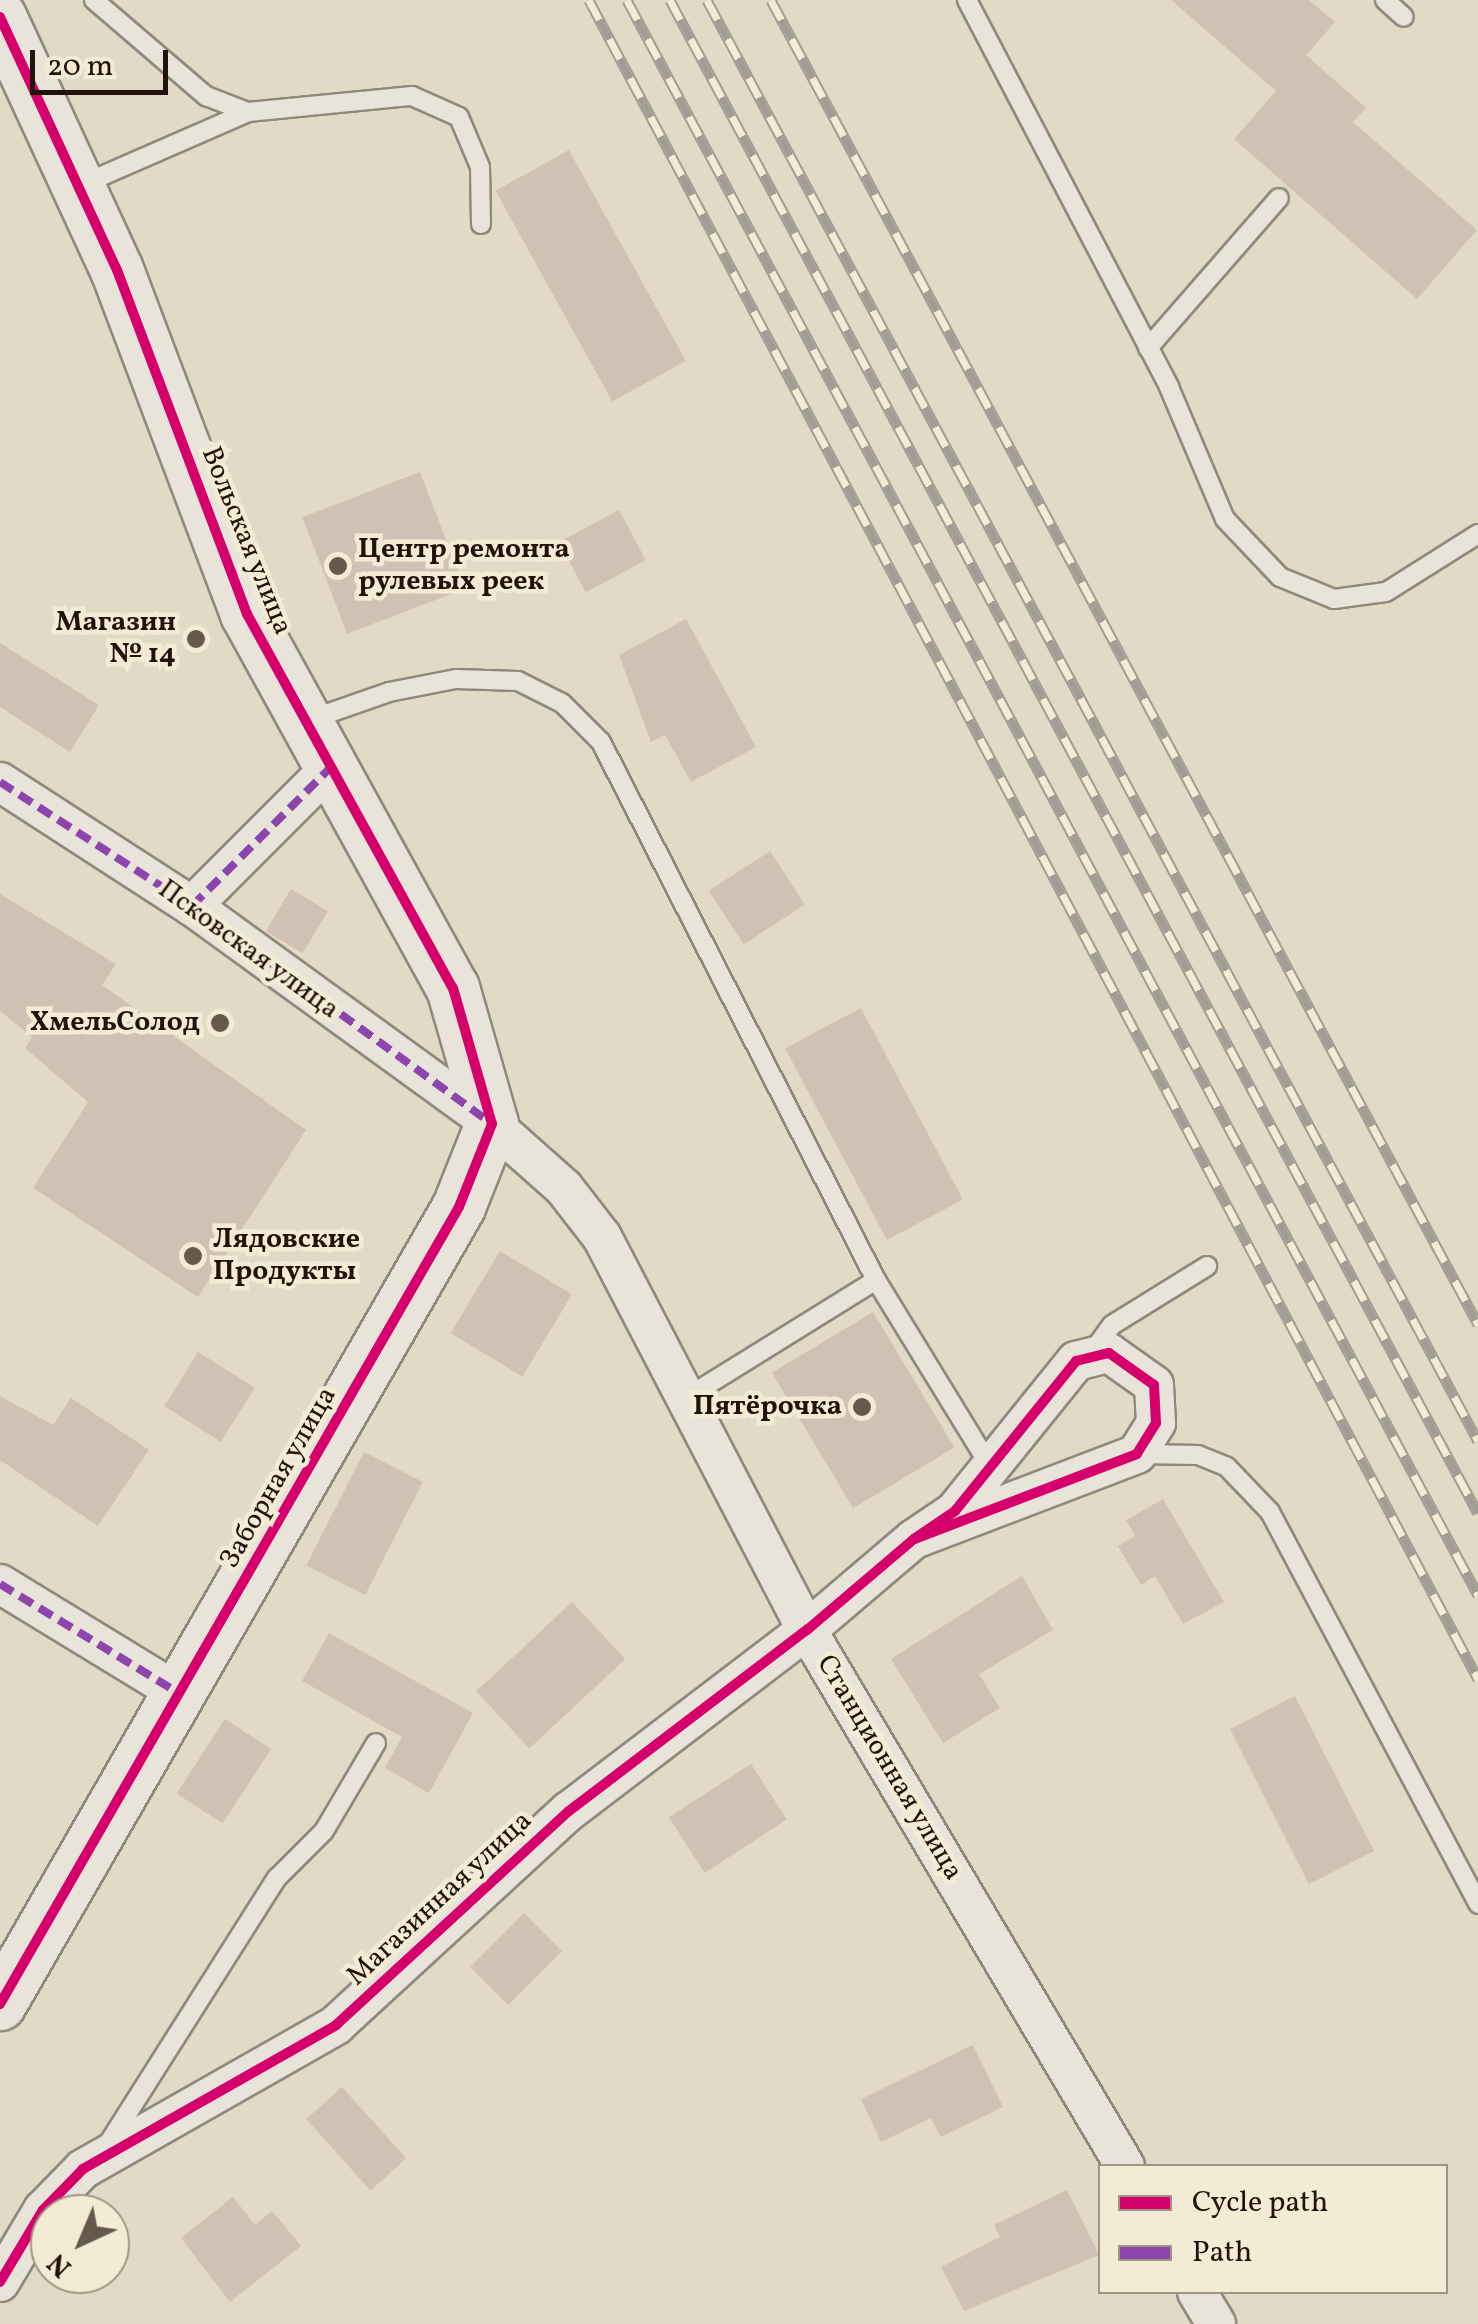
<!DOCTYPE html>
<html>
<head>
<meta charset="utf-8">
<style>
	body { margin:0 }
	#map { position:relative; width:1478px; height:2324px; overflow:hidden; background:#e2dac6; font-family:Vollkorn,serif }
	div>[style] { position:absolute }
	.building>* { inset:0; background:#d0c1b4; transform-origin:0 0 }
	.roads { filter:drop-shadow(2px 0 #8f897c) drop-shadow(-2px 0 #8f897c) drop-shadow(0 2px #8f897c) drop-shadow(0 -2px #8f897c) }
	.lane>* { height:18px; margin:-9px; padding:0 9px; transform-origin:9px; border-radius:9px; background:#e8e4da }
	.street>* { height:38px; margin:-19px; padding:0 19px; transform-origin:19px; border-radius:19px; background:#e8e4da }
	.secondary>* { height:52px; margin:-26px; padding:0 26px; transform-origin:26px; border-radius:26px; background:#e8e4da }
	.rail>* { height:11px; margin-top:-5.5px; transform-origin:0; background:repeating-linear-gradient(90deg,#f3ebd3 0 22px,#a19d95 0 44px); box-sizing:border-box; border-block:2px solid #a19d95 }
	.quiet>* { height:8px; margin-top:-4px; transform-origin:0; background:repeating-linear-gradient(90deg,#8e44ad 0 15px,transparent 0 23px) }
	.cycleway>* { height:10px; margin:-5px; padding:0 5px; transform-origin:5px; border-radius:5px; background:#d6006c }
	.dots>* { width:28px; height:28px; translate:-50% -50%; box-sizing:border-box; border:5px solid #f3ebd3; border-radius:50% }
	span { translate:-50% -50%; white-space:nowrap; text-align:center; line-height:1.15; -webkit-text-stroke:9px #f3ebd3; paint-order:stroke }
	.street-label { font-size:28px; color:#21130b }
	.poi-label { font-size:28px; color:#21130b; font-weight:700 }
	.left { translate:0 -50%; text-align:left }
	.right { translate:-100% -50%; text-align:right }
	.legend { position:absolute; left:1098px; top:2164px; width:350px; height:130px; box-sizing:border-box; background:#f3ebd3; border:2px solid #9f9583; margin:0; padding:12px 18px; list-style:none; font-size:30px; color:#21130b }
	.legend li { display:flex; align-items:center; gap:20px; height:50px }
	.legend b { width:50px; border:2px solid #9f9583 }
	.north { position:absolute; left:30px; top:2194px; width:100px; height:100px; box-sizing:border-box; background:#f3ebd3; border:2px solid #9f9583; border-radius:50%; rotate:224deg; font-size:28px; font-weight:700; line-height:40px; text-align:center; color:#21130b }
	.north::after { content:''; display:block; margin:auto; width:35px; height:45px; background:#65594c; clip-path:polygon(50% 0,100% 100%,50% 72%,0 100%) }
	.scale { position:absolute; left:30px; top:50px; width:138px; height:45px; box-sizing:border-box; border:5px solid #21130b; border-top:0; padding-left:12px; font-size:30px; line-height:35px; white-space:nowrap; color:#21130b; -webkit-text-stroke:8px #f3ebd3; paint-order:stroke }
</style>
</head>
<body>
<div id="map">
	<div class="building">
		<i style="clip-path:polygon(1171px 0,1309px 0,1335px 22px,1306px 55px,1366px 108px,1353px 122px,1477px 230px,1417px 299px,1234px 139px,1276px 91px)"></i>
		<i style="left:569px;top:150px;width:241px;height:84px;rotate:61deg"></i>
		<i style="left:420px;top:472px;width:125px;height:126px;rotate:69deg"></i>
		<i style="left:619px;top:510px;width:57px;height:68px;rotate:62deg"></i>
		<i style="clip-path:polygon(686px 619px,756px 747px,691px 782px,665px 735px,651px 742px,619px 655px)"></i>
		<i style="clip-path:polygon(0 643px,99px 705px,70px 752px,0 707px)"></i>
		<i style="left:770px;top:851px;width:64px;height:73px;rotate:57deg"></i>
		<i style="left:291px;top:889px;width:43px;height:49px;rotate:31deg"></i>
		<i style="clip-path:polygon(0 894px,116px 964px,102px 985px,306px 1130px,198px 1297px,33px 1188px,88px 1102px,25px 1048px,32px 1037px,0 1011px)"></i>
		<i style="left:861px;top:1008px;width:217px;height:86px;rotate:62deg"></i>
		<i style="left:500px;top:1251px;width:84px;height:96px;rotate:31deg"></i>
		<i style="left:873px;top:1312px;width:158px;height:118px;rotate:59deg"></i>
		<i style="left:198px;top:1352px;width:67px;height:64px;rotate:32deg"></i>
		<i style="clip-path:polygon(0 1396px,53px 1425px,71px 1398px,149px 1450px,98px 1526px,0 1460px)"></i>
		<i style="left:364px;top:1452px;width:66px;height:127px;rotate:27deg"></i>
		<i style="clip-path:polygon(1163px 1499px,1224px 1602px,1183px 1624px,1155px 1576px,1141px 1585px,1118px 1546px,1135px 1536px,1126px 1520px)"></i>
		<i style="clip-path:polygon(1022px 1576px,1053px 1630px,979px 1674px,1000px 1708px,943px 1743px,891px 1659px)"></i>
		<i style="left:572px;top:1602px;width:78px;height:131px;rotate:47deg"></i>
		<i style="clip-path:polygon(329px 1633px,473px 1713px,429px 1793px,385px 1768px,402px 1737px,302px 1681px)"></i>
		<i style="left:1295px;top:1696px;width:174px;height:73px;rotate:63deg"></i>
		<i style="left:225px;top:1719px;width:55px;height:89px;rotate:33deg"></i>
		<i style="left:751px;top:1764px;width:66px;height:98px;rotate:57deg"></i>
		<i style="left:524px;top:1913px;width:54px;height:76px;rotate:45deg"></i>
		<i style="clip-path:polygon(973px 2045px,1003px 2107px,941px 2137px,931px 2118px,881px 2142px,861px 2099px)"></i>
		<i style="left:342px;top:2087px;width:96px;height:48px;rotate:48deg"></i>
		<i style="clip-path:polygon(1067px 2190px,1099px 2255px,964px 2311px,941px 2267px,1000px 2237px,994px 2225px)"></i>
		<i style="clip-path:polygon(233px 2197px,255px 2225px,272px 2211px,301px 2246px,230px 2302px,181px 2238px)"></i>
	</div>
	<div class="roads">
		<div class="lane">
			<i style="left:94px;top:0;width:148px;rotate:40.6deg"></i>
			<i style="left:206px;top:96px;width:45px;rotate:20.9deg"></i>
			<i style="left:967px;top:0;width:437px;rotate:62.4deg"></i>
			<i style="left:1169px;top:387px;width:143px;rotate:67deg"></i>
			<i style="left:1225px;top:519px;width:80px;rotate:46.5deg"></i>
			<i style="left:1280px;top:577px;width:58px;rotate:22.2deg"></i>
			<i style="left:1334px;top:599px;width:52px;rotate:-7.7deg"></i>
			<i style="left:1386px;top:592px;width:109px;rotate:-32.2deg"></i>
			<i style="left:1385px;top:0;width:25px;rotate:42deg"></i>
			<i style="left:81px;top:185px;width:182px;rotate:-23.6deg"></i>
			<i style="left:248px;top:112px;width:165px;rotate:-5.6deg"></i>
			<i style="left:412px;top:96px;width:51px;rotate:24.1deg"></i>
			<i style="left:459px;top:117px;width:54px;rotate:67.2deg"></i>
			<i style="left:480px;top:167px;width:57px;rotate:89deg"></i>
			<i style="left:1148px;top:348px;width:199px;rotate:-48.9deg"></i>
			<i style="left:309px;top:720px;width:85px;rotate:-19.3deg"></i>
			<i style="left:389px;top:692px;width:68px;rotate:-11deg"></i>
			<i style="left:456px;top:679px;width:62px;rotate:1.8deg"></i>
			<i style="left:518px;top:681px;width:49px;rotate:26.6deg"></i>
			<i style="left:562px;top:703px;width:55px;rotate:45deg"></i>
			<i style="left:601px;top:742px;width:604px;rotate:62.93deg"></i>
			<i style="left:876px;top:1280px;width:220px;rotate:58.5deg"></i>
			<i style="left:1093px;top:1351px;width:32px;rotate:-54deg"></i>
			<i style="left:1112px;top:1325px;width:112px;rotate:-31.8deg"></i>
			<i style="left:686px;top:1398px;width:224px;rotate:-31.8deg"></i>
			<i style="left:1138px;top:1454px;width:60px;rotate:1deg"></i>
			<i style="left:1198px;top:1455px;width:31px;rotate:22deg"></i>
			<i style="left:1227px;top:1467px;width:62px;rotate:46.3deg"></i>
			<i style="left:1270px;top:1512px;width:444px;rotate:62deg"></i>
			<i style="left:108px;top:2144px;width:315px;rotate:-57.6deg"></i>
			<i style="left:277px;top:1878px;width:66px;rotate:-45deg"></i>
			<i style="left:324px;top:1831px;width:102px;rotate:-59.4deg"></i>
		</div>
		<div class="street">
			<i style="left:0;top:782px;width:229px;rotate:32.9deg"></i>
			<i style="left:192px;top:906px;width:371px;rotate:36deg"></i>
			<i style="left:492px;top:1124px;width:96px;rotate:41.6deg"></i>
			<i style="left:564px;top:1188px;width:62px;rotate:52.2deg"></i>
			<i style="left:602px;top:1237px;width:443px;rotate:62.5deg"></i>
			<i style="left:807px;top:1630px;width:623px;rotate:59.32deg"></i>
			<i style="left:192px;top:906px;width:195px;rotate:-45deg"></i>
			<i style="left:0;top:1584px;width:213px;rotate:31.4deg"></i>
			<i style="left:0;top:2282px;width:84px;rotate:-59.2deg"></i>
			<i style="left:43px;top:2210px;width:57px;rotate:-45.7deg"></i>
			<i style="left:83px;top:2169px;width:291px;rotate:-29.6deg"></i>
			<i style="left:336px;top:2025px;width:316px;rotate:-42.6deg"></i>
			<i style="left:569px;top:1811px;width:299px;rotate:-37.3deg"></i>
			<i style="left:807px;top:1630px;width:140px;rotate:-40.4deg"></i>
			<i style="left:914px;top:1539px;width:50px;rotate:-34.3deg"></i>
			<i style="left:955px;top:1511px;width:193px;rotate:-51.1deg"></i>
			<i style="left:1076px;top:1361px;width:34px;rotate:-14deg"></i>
			<i style="left:1109px;top:1353px;width:55px;rotate:35.4deg"></i>
			<i style="left:1154px;top:1385px;width:38px;rotate:87deg"></i>
			<i style="left:1156px;top:1423px;width:36px;rotate:122deg"></i>
			<i style="left:1137px;top:1454px;width:239px;rotate:159.1deg"></i>
			<i style="left:1197px;top:2292px;width:37px;rotate:59deg"></i>
		</div>
		<div class="secondary">
			<i style="left:0;top:17px;width:279px;rotate:65.2deg"></i>
			<i style="left:117px;top:270px;width:368px;rotate:69.3deg"></i>
			<i style="left:247px;top:614px;width:427px;rotate:61.2deg"></i>
			<i style="left:453px;top:988px;width:141px;rotate:74deg"></i>
			<i style="left:492px;top:1124px;width:89px;rotate:111.7deg"></i>
			<i style="left:459px;top:1207px;width:920px;rotate:119.94deg"></i>
		</div>
	</div>
	<div class="rail">
		<i style="left:589px;top:0;width:1900px;rotate:62.1deg"></i>
		<i style="left:627px;top:0;width:1808px;rotate:61.92deg"></i>
		<i style="left:670px;top:0;width:1715px;rotate:61.9deg"></i>
		<i style="left:707px;top:0;width:1634px;rotate:61.85deg"></i>
		<i style="left:771px;top:0;width:1501px;rotate:61.9deg"></i>
	</div>
	<div class="quiet">
		<i style="left:0;top:782px;width:229px;rotate:32.9deg"></i>
		<i style="left:192px;top:906px;width:371px;rotate:36deg"></i>
		<i style="left:192px;top:906px;width:195px;rotate:-45deg"></i>
		<i style="left:0;top:1584px;width:213px;rotate:31.4deg"></i>
	</div>
	<div class="cycleway">
		<i style="left:0;top:17px;width:279px;rotate:65.2deg"></i>
		<i style="left:117px;top:270px;width:368px;rotate:69.3deg"></i>
		<i style="left:247px;top:614px;width:427px;rotate:61.2deg"></i>
		<i style="left:453px;top:988px;width:141px;rotate:74deg"></i>
		<i style="left:492px;top:1124px;width:89px;rotate:111.7deg"></i>
		<i style="left:459px;top:1207px;width:920px;rotate:119.94deg"></i>
		<i style="left:0;top:2282px;width:84px;rotate:-59.2deg"></i>
		<i style="left:43px;top:2210px;width:57px;rotate:-45.7deg"></i>
		<i style="left:83px;top:2169px;width:291px;rotate:-29.6deg"></i>
		<i style="left:336px;top:2025px;width:316px;rotate:-42.6deg"></i>
		<i style="left:569px;top:1811px;width:299px;rotate:-37.3deg"></i>
		<i style="left:807px;top:1630px;width:140px;rotate:-40.4deg"></i>
		<i style="left:914px;top:1539px;width:50px;rotate:-34.3deg"></i>
		<i style="left:955px;top:1511px;width:193px;rotate:-51.1deg"></i>
		<i style="left:1076px;top:1361px;width:34px;rotate:-14deg"></i>
		<i style="left:1109px;top:1353px;width:55px;rotate:35.4deg"></i>
		<i style="left:1154px;top:1385px;width:38px;rotate:87deg"></i>
		<i style="left:1156px;top:1423px;width:36px;rotate:122deg"></i>
		<i style="left:1137px;top:1454px;width:239px;rotate:159.1deg"></i>
	</div>
	<div class="dots">
		<i style="left:338px;top:566px;background:#65594c"></i>
		<i style="left:196px;top:639px;background:#65594c"></i>
		<i style="left:220px;top:1023px;background:#65594c"></i>
		<i style="left:193px;top:1256px;background:#65594c"></i>
		<i style="left:862px;top:1407px;background:#65594c"></i>
	</div>
	<div class="street-label">
		<span style="left:246px;top:541px;rotate:68deg">Вольская улица</span>
		<span style="left:248px;top:950px;rotate:36deg">Псковская улица</span>
		<span style="left:279px;top:1478px;rotate:-60deg">Заборная улица</span>
		<span style="left:889px;top:1768px;rotate:59deg">Станционная улица</span>
		<span style="left:440px;top:1899px;rotate:-43deg">Магазинная улица</span>
	</div>
	<div class="poi-label">
		<span class="left" style="left:358px;top:566px">Центр ремонта<br>рулевых реек</span>
		<span class="right" style="left:176px;top:639px">Магазин<br>№ 14</span>
		<span class="right" style="left:200px;top:1023px">ХмельСолод</span>
		<span class="left" style="left:213px;top:1256px">Лядовские<br>Продукты</span>
		<span class="right" style="left:842px;top:1407px">Пятёрочка</span>
	</div>
	<ul class="legend">
	<li><b style="height:12px;background:#d6006c"></b>Cycle path</li>
	<li><b style="height:12px;background:#8e44ad"></b>Path</li>
	</ul>
	<div class="north">N</div>
	<div class="scale">20 m</div>
</div>
</body>
</html>
